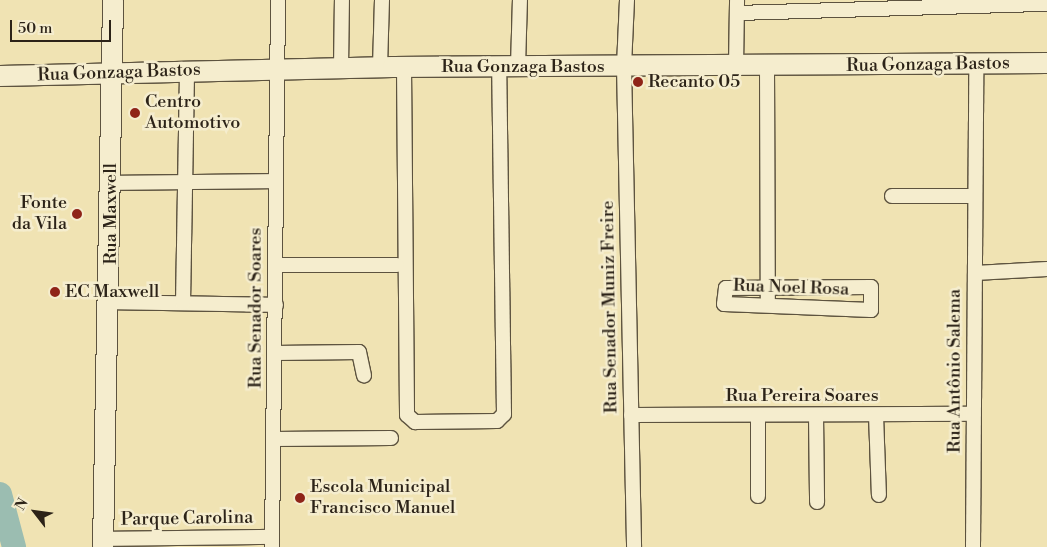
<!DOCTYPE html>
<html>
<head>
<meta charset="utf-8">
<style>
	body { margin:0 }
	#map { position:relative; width:1047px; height:547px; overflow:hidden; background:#f0e3b3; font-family:"Libre Bodoni",serif }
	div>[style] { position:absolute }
	.river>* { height:24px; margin:-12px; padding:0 12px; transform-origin:12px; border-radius:12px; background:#9bbdb1 }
	.roads { filter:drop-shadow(1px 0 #5d533f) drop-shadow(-1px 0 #5d533f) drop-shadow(0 1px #5d533f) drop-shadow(0 -1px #5d533f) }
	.street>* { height:14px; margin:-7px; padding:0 7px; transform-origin:7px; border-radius:7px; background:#f5edce }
	.secondary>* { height:20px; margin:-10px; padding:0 10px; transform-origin:10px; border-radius:10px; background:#f5edce }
	.dots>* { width:14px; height:14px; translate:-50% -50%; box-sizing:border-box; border:2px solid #f5edce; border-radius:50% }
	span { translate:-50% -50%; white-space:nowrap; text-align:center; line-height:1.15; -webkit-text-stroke:5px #f5edce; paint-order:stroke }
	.street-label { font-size:18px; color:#2c2318 }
	.poi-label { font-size:18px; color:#2c2318 }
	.left { translate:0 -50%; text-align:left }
	.right { translate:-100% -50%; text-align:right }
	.north { position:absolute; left:10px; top:487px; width:50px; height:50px; -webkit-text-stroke:4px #f5edce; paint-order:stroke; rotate:300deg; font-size:14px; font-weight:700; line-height:20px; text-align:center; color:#2c2318 }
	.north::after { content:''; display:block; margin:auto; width:18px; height:22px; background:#2c2318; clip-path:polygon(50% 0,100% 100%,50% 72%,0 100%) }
	.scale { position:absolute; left:10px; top:20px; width:101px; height:22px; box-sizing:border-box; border:2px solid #2c2318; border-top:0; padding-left:6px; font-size:15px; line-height:18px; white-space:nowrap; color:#2c2318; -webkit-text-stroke:4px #f5edce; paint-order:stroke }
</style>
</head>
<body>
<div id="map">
	<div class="river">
		<i style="left:0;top:494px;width:55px;rotate:75.2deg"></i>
	</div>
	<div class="roads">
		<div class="street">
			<i style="left:627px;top:0;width:66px;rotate:92.6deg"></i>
			<i style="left:624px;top:66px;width:481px;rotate:88.8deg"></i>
			<i style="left:737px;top:13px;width:310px;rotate:-1.7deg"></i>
			<i style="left:518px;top:66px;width:66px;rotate:-88.3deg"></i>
			<i style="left:380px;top:67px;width:67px;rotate:-88.3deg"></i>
			<i style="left:736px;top:67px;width:67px;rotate:-89.1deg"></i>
			<i style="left:767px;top:67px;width:232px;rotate:89.8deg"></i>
			<i style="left:341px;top:68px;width:68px;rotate:-89.2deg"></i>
			<i style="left:404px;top:68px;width:347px;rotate:89.5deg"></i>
			<i style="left:407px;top:415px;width:11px;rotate:41deg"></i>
			<i style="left:415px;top:422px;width:82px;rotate:-0.7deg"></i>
			<i style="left:497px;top:421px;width:10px;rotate:-45deg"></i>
			<i style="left:504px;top:414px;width:348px;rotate:-90.8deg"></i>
			<i style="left:111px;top:183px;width:164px;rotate:-0.7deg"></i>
			<i style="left:892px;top:196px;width:83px"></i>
			<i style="left:276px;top:265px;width:121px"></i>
			<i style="left:975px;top:273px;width:72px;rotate:-3.2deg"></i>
			<i style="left:871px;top:287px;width:23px;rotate:90deg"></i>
			<i style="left:871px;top:310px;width:147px;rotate:-177.7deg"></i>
			<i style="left:724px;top:304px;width:16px;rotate:-83deg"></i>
			<i style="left:726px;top:288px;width:145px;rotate:-0.4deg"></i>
			<i style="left:110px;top:302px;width:166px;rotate:1deg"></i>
			<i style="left:183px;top:303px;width:232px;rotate:-89deg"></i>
			<i style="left:275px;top:353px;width:84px;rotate:-0.7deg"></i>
			<i style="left:359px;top:352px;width:24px;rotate:78deg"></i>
			<i style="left:631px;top:415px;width:342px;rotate:-0.2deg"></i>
			<i style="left:758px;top:415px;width:81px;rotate:90deg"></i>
			<i style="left:816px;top:415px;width:87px;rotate:89.3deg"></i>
			<i style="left:876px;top:415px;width:80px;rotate:87.9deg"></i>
			<i style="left:274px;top:439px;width:117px;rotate:-0.5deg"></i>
			<i style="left:103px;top:539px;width:169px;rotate:-0.7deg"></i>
			<i style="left:272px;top:547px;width:547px;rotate:-89.37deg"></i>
			<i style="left:973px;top:547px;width:484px;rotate:-89.6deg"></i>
		</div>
		<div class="secondary">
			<i style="left:0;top:76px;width:393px;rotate:-1.3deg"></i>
			<i style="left:393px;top:67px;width:654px;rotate:-0.35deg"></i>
			<i style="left:103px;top:547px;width:547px;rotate:-88.95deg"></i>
		</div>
	</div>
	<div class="dots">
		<i style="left:638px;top:82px;background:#8f2418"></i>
		<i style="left:135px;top:113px;background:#8f2418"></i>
		<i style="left:77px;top:214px;background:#8f2418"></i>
		<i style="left:55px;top:292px;background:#8f2418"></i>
		<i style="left:300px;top:498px;background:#8f2418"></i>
	</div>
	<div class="street-label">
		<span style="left:928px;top:65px;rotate:-1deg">Rua Gonzaga Bastos</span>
		<span style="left:523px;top:67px">Rua Gonzaga Bastos</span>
		<span style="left:119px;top:73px;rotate:-2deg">Rua Gonzaga Bastos</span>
		<span style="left:111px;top:214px;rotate:-90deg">Rua Maxwell</span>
		<span style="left:791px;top:288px;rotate:2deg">Rua Noel Rosa</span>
		<span style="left:610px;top:307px;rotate:-91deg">Rua Senador Muniz Freire</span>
		<span style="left:256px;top:308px;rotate:-90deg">Rua Senador Soares</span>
		<span style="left:955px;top:371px;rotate:-90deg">Rua Antônio Salema</span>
		<span style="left:802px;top:396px">Rua Pereira Soares</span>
		<span style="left:187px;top:519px;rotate:-1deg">Parque Carolina</span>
	</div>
	<div class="poi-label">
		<span class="left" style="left:648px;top:82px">Recanto 05</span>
		<span class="left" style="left:145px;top:113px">Centro<br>Automotivo</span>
		<span class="right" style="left:67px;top:214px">Fonte<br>da Vila</span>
		<span class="left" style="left:65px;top:292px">EC Maxwell</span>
		<span class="left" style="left:310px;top:498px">Escola Municipal<br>Francisco Manuel</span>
	</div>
	<div class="north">N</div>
	<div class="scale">50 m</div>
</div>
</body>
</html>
